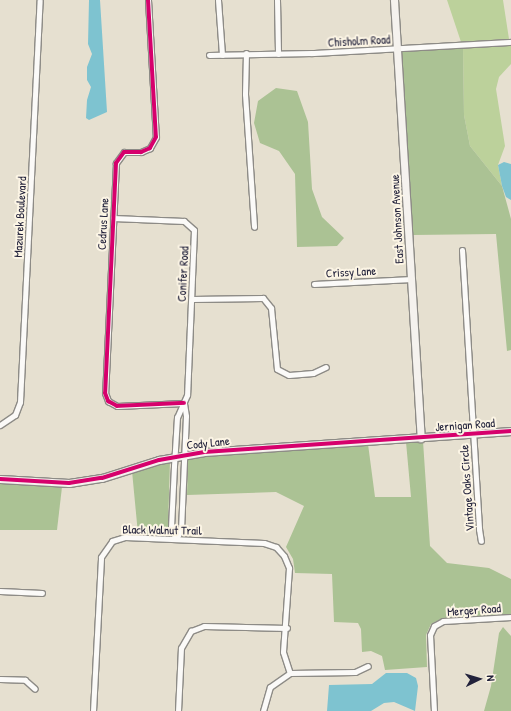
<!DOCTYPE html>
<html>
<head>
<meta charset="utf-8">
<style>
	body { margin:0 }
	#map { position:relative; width:511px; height:711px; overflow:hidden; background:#e6e0d0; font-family:"Patrick Hand",sans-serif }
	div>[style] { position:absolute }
	.green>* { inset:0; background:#bcd19b }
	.forest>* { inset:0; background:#abc294 }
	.water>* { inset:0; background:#7ec3d0 }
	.roads { filter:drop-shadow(1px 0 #8d8b86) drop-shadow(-1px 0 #8d8b86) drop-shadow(0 1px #8d8b86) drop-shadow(0 -1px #8d8b86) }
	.street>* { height:5px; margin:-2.5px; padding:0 2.5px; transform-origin:2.5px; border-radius:2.5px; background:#fbfaf8 }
	.secondary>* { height:7px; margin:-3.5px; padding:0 3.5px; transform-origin:3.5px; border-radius:3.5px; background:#f5f2ee }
	.cycleway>* { height:4px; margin:-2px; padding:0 2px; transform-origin:2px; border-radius:2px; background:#d6006c }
	span { translate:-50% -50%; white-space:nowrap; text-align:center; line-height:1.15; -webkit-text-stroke:4px #fcf5e5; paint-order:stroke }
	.street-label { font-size:12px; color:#22223b }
	.north { position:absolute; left:459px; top:659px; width:40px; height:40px; -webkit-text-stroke:3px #fcf5e5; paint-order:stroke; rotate:85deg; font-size:11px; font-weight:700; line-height:16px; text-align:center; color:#22223b }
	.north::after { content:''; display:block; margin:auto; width:14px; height:18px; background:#22223b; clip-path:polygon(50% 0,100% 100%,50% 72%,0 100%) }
</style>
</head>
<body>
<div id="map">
	<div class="green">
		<i style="clip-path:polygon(447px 0,503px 0,509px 39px,461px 42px)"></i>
		<i style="clip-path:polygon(511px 45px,511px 64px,499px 77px,496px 89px,505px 146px,498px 165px,502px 186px,470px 146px,464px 115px,463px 48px)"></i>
	</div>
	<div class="forest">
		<i style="clip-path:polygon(463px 48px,464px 115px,470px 146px,502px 186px,511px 219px,511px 350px,507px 351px,496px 234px,413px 235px,401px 52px)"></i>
		<i style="clip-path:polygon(276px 88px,297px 91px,308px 122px,312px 189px,322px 217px,344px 238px,337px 246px,297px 247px,295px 174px,279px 151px,260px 143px,254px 123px,258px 101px)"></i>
		<i style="clip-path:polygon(423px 441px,430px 546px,447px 563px,489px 568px,511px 579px,511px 614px,443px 618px,431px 624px,426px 635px,427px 667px,385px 670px,382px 656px,371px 651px,362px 652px,361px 629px,358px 623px,334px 622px,332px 574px,295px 573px,293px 559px,286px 547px,304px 506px,276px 492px,187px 495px,188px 458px,368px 444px,375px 497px,411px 497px,406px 442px)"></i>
		<i style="clip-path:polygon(170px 461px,168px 528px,170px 534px,138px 534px,132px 471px)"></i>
		<i style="clip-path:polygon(0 483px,62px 487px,57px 530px,0 530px)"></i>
		<i style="clip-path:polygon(503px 627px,511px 636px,511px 711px,484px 711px,491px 686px,499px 633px)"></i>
	</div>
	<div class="water">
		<i style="clip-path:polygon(89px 0,100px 0,107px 112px,89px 120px,86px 118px,87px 100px,91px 87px,87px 80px,87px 67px,92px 54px,88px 44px)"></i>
		<i style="clip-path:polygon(504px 162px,511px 164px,511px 200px,506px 197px,502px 186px,498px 165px)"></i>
		<i style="clip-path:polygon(386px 673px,407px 673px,416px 678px,418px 686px,415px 711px,394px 702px,384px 703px,371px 711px,327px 711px,329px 685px,372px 684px)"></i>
	</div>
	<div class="roads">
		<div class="street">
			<i style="left:148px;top:0;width:137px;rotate:86.7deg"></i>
			<i style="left:156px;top:137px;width:13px;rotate:119deg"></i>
			<i style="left:150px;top:148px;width:10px;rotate:156deg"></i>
			<i style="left:141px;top:152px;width:17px;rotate:180deg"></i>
			<i style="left:124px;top:152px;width:14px;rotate:126deg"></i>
			<i style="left:116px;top:163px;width:230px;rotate:92.7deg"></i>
			<i style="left:105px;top:393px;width:9px;rotate:69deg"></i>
			<i style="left:108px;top:401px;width:10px;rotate:29deg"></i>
			<i style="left:117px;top:406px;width:67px;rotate:-2.6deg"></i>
			<i style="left:218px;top:0;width:55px;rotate:85.8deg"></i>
			<i style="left:277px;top:0;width:54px;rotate:88.9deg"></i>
			<i style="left:246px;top:53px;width:41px;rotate:91.4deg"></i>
			<i style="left:245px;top:94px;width:133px;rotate:86.1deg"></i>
			<i style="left:209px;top:55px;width:103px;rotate:-1.1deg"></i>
			<i style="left:312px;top:53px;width:199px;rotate:-3.2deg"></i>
			<i style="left:113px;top:218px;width:71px;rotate:2.4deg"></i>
			<i style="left:184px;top:221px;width:13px;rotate:42deg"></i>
			<i style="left:194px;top:230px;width:165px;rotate:92.4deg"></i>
			<i style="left:187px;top:395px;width:24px;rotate:114deg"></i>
			<i style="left:177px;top:417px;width:49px;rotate:93.5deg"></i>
			<i style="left:174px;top:466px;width:62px;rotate:92.8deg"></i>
			<i style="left:171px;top:528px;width:12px;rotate:66deg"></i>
			<i style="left:462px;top:250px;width:280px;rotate:86.5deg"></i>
			<i style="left:479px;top:529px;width:12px;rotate:81deg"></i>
			<i style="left:314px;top:284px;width:98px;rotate:-2.9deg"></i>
			<i style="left:192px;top:299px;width:71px;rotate:-0.8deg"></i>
			<i style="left:263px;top:298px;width:13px;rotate:51deg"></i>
			<i style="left:271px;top:308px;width:61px;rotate:84.4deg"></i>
			<i style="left:277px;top:369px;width:13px;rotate:27deg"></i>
			<i style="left:289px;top:375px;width:24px;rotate:-5deg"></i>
			<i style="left:313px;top:373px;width:14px;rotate:-25deg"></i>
			<i style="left:0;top:425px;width:18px;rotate:-34deg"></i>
			<i style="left:15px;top:415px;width:14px;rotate:-69deg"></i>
			<i style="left:20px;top:402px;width:402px;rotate:-87.2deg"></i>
			<i style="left:176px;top:539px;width:10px;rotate:-61deg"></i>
			<i style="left:181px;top:530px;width:114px;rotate:-87.5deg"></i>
			<i style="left:186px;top:416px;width:13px;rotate:-99deg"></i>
			<i style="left:0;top:591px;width:42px;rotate:2.7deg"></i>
			<i style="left:0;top:679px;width:25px;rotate:2deg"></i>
			<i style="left:25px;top:680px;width:13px;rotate:42deg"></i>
			<i style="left:93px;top:711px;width:154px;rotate:-87deg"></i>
			<i style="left:101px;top:557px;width:19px;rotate:-55deg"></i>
			<i style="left:112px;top:541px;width:14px;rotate:-17deg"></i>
			<i style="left:125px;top:537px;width:139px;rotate:2.5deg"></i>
			<i style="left:264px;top:543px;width:13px;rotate:18deg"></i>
			<i style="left:276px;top:547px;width:12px;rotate:48deg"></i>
			<i style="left:284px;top:556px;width:13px;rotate:67deg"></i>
			<i style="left:289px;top:568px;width:84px;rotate:94.1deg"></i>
			<i style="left:283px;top:652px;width:22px;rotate:72deg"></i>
			<i style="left:178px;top:711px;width:63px;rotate:-87.3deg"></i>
			<i style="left:181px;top:648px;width:20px;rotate:-60deg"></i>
			<i style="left:191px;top:631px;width:14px;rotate:-21deg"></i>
			<i style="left:204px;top:626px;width:83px;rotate:1.4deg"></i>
			<i style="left:263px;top:711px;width:25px;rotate:-74deg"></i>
			<i style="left:270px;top:687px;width:24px;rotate:-35deg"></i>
			<i style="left:290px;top:673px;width:65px;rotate:-0.9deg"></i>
			<i style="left:355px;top:672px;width:14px;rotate:-25deg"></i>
			<i style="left:434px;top:711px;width:76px;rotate:-93deg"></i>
			<i style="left:430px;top:635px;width:10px;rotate:-66deg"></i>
			<i style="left:434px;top:626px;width:10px;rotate:-29deg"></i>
			<i style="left:443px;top:621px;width:68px;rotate:-3.4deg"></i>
		</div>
		<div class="secondary">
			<i style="left:394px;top:0;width:439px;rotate:86.5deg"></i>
			<i style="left:0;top:479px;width:69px;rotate:3.3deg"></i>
			<i style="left:69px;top:483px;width:33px;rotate:-9deg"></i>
			<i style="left:102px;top:478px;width:60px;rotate:-17.5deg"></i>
			<i style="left:159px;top:460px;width:46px;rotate:-10.1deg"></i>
			<i style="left:204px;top:452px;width:308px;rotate:-3.9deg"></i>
		</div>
	</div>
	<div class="cycleway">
		<i style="left:148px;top:0;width:137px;rotate:86.7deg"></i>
		<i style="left:156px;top:137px;width:13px;rotate:119deg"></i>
		<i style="left:150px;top:148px;width:10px;rotate:156deg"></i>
		<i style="left:141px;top:152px;width:17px;rotate:180deg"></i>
		<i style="left:124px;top:152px;width:14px;rotate:126deg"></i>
		<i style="left:116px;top:163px;width:230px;rotate:92.7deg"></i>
		<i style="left:105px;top:393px;width:9px;rotate:69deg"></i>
		<i style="left:108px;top:401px;width:10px;rotate:29deg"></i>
		<i style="left:117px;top:406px;width:67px;rotate:-2.6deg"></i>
		<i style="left:0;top:479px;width:69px;rotate:3.3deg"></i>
		<i style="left:69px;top:483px;width:33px;rotate:-9deg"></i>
		<i style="left:102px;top:478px;width:60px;rotate:-17.5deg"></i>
		<i style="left:159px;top:460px;width:46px;rotate:-10.1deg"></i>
		<i style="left:204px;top:452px;width:308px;rotate:-3.9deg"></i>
	</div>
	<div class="street-label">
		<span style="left:359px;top:41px;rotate:-3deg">Chisholm Road</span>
		<span style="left:20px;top:217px;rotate:-87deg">Mazurek Boulevard</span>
		<span style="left:397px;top:219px;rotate:-93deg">East Johnson Avenue</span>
		<span style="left:103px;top:224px;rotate:-87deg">Cedrus Lane</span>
		<span style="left:351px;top:272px;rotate:-3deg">Crissy Lane</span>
		<span style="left:183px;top:274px;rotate:-87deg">Conifer Road</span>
		<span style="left:465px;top:425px;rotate:-4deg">Jernigan Road</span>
		<span style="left:208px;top:443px;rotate:-6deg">Cody Lane</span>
		<span style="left:467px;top:488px;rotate:-94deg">Vintage Oaks Circle</span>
		<span style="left:162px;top:530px;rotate:1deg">Black Walnut Trail</span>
		<span style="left:474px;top:610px;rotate:-4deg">Merger Road</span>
	</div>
	<div class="north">N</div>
</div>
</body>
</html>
